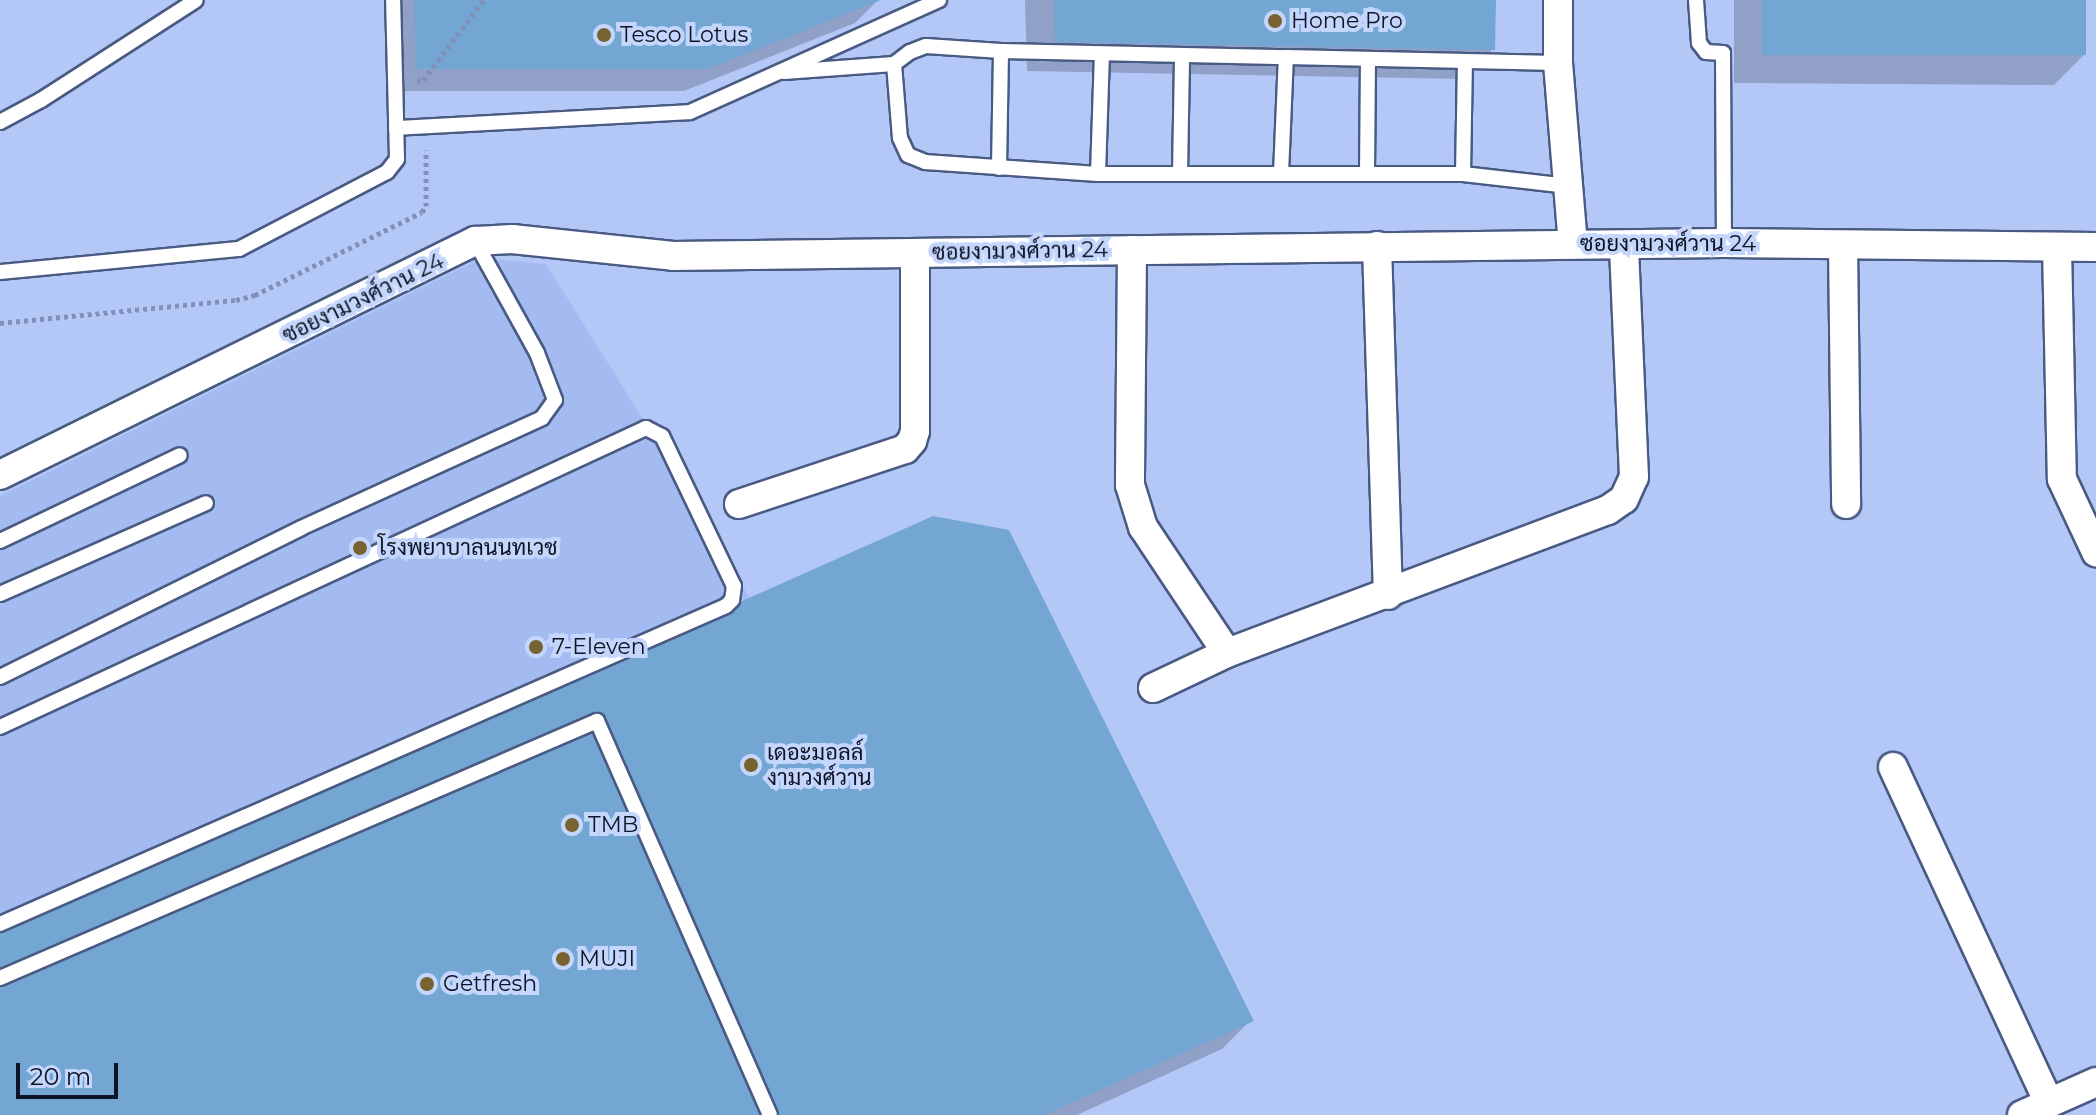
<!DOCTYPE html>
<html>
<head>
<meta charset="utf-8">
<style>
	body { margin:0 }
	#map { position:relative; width:2096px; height:1115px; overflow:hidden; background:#b4c8f8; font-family:Montserrat,Sarabun,sans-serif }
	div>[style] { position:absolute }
	.built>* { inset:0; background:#a4bbf1 }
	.shadow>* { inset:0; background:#0003 }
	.building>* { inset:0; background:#74a6d4; transform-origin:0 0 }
	.path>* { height:5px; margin-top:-2.5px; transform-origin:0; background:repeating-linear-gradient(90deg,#8090b6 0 4px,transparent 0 8px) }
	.roads { filter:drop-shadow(2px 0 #495a83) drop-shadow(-2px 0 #495a83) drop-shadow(0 2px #495a83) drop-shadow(0 -2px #495a83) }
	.service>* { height:14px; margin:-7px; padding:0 7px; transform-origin:7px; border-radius:7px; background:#fff }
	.minor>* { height:28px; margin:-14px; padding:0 14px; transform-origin:14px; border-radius:14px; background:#fff }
	.dots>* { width:22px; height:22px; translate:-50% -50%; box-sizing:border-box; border:4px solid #c5d6fc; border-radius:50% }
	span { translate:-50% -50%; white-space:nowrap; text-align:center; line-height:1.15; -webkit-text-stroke:8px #c5d6fc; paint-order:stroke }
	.poi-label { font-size:22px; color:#0e1425 }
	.left { translate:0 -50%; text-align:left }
	.street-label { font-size:22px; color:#0e1425 }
	.scale { position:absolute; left:16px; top:1063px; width:102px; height:36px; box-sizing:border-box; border:4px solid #0e1425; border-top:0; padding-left:10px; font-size:24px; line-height:28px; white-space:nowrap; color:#0e1425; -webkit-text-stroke:6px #c5d6fc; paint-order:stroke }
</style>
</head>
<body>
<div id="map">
	<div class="built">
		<i style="clip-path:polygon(482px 258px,546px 264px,683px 483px,750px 599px,0 932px,0 496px)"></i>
	</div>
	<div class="shadow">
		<i style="clip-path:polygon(392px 0,878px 0,855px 23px,684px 91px,394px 91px)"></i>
		<i style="clip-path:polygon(1025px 0,1494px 0,1493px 49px,1463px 79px,1027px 71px)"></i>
		<i style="clip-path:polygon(1734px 0,2084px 0,2084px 55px,2054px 85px,1734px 83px)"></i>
		<i style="clip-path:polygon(0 934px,1251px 1020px,1222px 1049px,1077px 1115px,0 1115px)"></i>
	</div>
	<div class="building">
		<i style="clip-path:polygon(414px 0,881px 0,708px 69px,416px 69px)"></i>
		<i style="clip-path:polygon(1054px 0,1496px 0,1495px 50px,1055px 42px)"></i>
		<i style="left:1762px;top:0;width:324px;height:55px"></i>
		<i style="clip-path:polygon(933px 516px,1009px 530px,1254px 1021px,1044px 1115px,0 1115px,0 932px)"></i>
	</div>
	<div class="path">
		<i style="left:417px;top:81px;width:6px;rotate:-9deg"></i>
		<i style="left:423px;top:80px;width:101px;rotate:-52.7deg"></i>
		<i style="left:0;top:323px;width:237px;rotate:-5.6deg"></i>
		<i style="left:236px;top:300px;width:20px;rotate:-15deg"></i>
		<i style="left:255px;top:295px;width:186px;rotate:-26.4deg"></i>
		<i style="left:422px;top:212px;width:7px;rotate:-56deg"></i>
		<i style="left:426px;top:206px;width:56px;rotate:-90deg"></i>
	</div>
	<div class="roads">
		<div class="service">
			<i style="left:1696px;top:0;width:43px;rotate:86deg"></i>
			<i style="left:1699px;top:43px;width:11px;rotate:52deg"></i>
			<i style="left:1706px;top:52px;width:17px;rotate:3deg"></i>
			<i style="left:1723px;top:53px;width:190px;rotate:89.7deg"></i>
			<i style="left:894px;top:64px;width:20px;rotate:-37deg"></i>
			<i style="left:910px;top:52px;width:17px;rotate:-21deg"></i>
			<i style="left:926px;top:46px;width:75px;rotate:3.8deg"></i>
			<i style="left:1001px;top:51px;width:557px;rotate:1.23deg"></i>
			<i style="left:784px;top:72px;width:110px;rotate:-4.2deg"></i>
			<i style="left:894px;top:64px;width:74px;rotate:85.4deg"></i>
			<i style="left:900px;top:138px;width:19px;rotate:65deg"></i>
			<i style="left:908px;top:155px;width:18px;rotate:22deg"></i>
			<i style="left:925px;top:162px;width:173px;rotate:4deg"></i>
			<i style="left:1098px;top:174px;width:365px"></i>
			<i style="left:1463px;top:174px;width:106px;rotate:6.5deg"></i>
			<i style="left:0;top:122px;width:47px;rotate:-28.2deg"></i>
			<i style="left:41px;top:100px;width:184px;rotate:-32.8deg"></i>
			<i style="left:396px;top:128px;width:294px;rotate:-3.1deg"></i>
			<i style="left:690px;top:112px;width:273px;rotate:-24.2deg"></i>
			<i style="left:999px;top:168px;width:117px;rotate:-89deg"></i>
			<i style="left:1098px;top:174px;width:120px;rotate:-88.1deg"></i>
			<i style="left:1180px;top:174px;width:119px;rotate:-89deg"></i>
			<i style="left:1281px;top:174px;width:117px;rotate:-87.6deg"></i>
			<i style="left:1367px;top:174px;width:115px;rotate:-89.5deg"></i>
			<i style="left:1463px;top:174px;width:113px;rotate:-89deg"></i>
			<i style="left:0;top:272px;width:240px;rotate:-5.5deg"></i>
			<i style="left:239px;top:249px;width:167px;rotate:-27.5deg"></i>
			<i style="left:387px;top:172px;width:16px;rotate:-52deg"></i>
			<i style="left:397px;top:159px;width:159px;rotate:-91.4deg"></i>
			<i style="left:0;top:541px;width:199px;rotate:-25.5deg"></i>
			<i style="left:0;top:594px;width:225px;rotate:-23.8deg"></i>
			<i style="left:0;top:677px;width:336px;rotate:-26.3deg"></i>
			<i style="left:301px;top:528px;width:265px;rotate:-24.5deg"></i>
			<i style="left:542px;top:418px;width:22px;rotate:-54deg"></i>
			<i style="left:555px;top:400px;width:50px;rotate:-111deg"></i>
			<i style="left:537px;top:353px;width:128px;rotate:-119deg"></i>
			<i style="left:0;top:727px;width:712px;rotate:-24.84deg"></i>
			<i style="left:646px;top:428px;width:18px;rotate:27deg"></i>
			<i style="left:662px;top:436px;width:166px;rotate:64.4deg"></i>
			<i style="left:734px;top:586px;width:14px;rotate:98deg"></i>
			<i style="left:732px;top:600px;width:8px;rotate:135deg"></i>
			<i style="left:726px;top:606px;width:793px;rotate:156.35deg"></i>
			<i style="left:0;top:978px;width:650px;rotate:-23.29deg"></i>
			<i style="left:597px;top:721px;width:430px;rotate:66.3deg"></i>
		</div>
		<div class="minor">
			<i style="left:1558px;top:0;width:63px;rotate:90deg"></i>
			<i style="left:1558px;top:63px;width:182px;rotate:85.3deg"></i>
			<i style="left:1377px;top:246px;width:349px;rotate:88.2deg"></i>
			<i style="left:1843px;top:246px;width:258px;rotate:89.3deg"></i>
			<i style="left:2057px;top:247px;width:232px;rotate:88.8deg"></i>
			<i style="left:2062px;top:479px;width:81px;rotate:65deg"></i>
			<i style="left:1132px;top:250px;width:235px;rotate:90.5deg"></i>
			<i style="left:1130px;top:485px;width:44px;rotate:72.8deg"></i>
			<i style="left:1143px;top:527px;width:151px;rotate:56.3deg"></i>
			<i style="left:0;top:475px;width:530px;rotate:-26.23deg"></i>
			<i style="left:475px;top:241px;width:37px;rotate:-3deg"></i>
			<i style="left:512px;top:239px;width:162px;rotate:6deg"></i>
			<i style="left:673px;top:256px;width:1051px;rotate:-0.71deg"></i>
			<i style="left:1724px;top:243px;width:372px;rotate:0.6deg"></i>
			<i style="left:739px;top:504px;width:175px;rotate:-18.3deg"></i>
			<i style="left:905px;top:449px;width:11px;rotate:-49deg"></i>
			<i style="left:912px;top:441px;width:10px;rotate:-73deg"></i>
			<i style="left:915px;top:431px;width:178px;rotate:-90deg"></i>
			<i style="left:1153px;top:688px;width:82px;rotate:-25.3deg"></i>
			<i style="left:1227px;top:653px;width:407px;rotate:-20.6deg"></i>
			<i style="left:1608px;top:510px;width:19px;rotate:-35deg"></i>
			<i style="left:1624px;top:499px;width:24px;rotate:-66deg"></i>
			<i style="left:1634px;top:477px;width:232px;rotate:-92.5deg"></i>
			<i style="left:1893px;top:767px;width:370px;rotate:65.1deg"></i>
			<i style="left:2022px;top:1115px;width:81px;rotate:-24deg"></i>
		</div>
	</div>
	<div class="dots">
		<i style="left:1275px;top:21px;background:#776231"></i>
		<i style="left:604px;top:35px;background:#776231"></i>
		<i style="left:360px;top:548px;background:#776231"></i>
		<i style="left:536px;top:647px;background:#776231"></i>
		<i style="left:751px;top:765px;background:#776231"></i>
		<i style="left:572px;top:825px;background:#776231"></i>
		<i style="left:563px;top:959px;background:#776231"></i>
		<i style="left:427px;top:984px;background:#776231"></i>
	</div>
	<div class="poi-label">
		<span class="left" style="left:1291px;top:21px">Home Pro</span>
		<span class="left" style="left:620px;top:35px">Tesco Lotus</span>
		<span class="left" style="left:378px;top:548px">โรงพยาบาลนนทเวช</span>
		<span class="left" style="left:552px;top:647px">7-Eleven</span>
		<span class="left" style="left:767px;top:765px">เดอะมอลล์<br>งามวงศ์วาน</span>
		<span class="left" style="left:588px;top:825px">TMB</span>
		<span class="left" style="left:579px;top:959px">MUJI</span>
		<span class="left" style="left:443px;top:984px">Getfresh</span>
	</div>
	<div class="street-label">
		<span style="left:1668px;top:244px">ซอยงามวงศ์วาน 24</span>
		<span style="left:1020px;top:251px;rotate:-1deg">ซอยงามวงศ์วาน 24</span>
		<span style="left:363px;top:298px;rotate:-26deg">ซอยงามวงศ์วาน 24</span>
	</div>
	<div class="scale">20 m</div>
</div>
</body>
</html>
